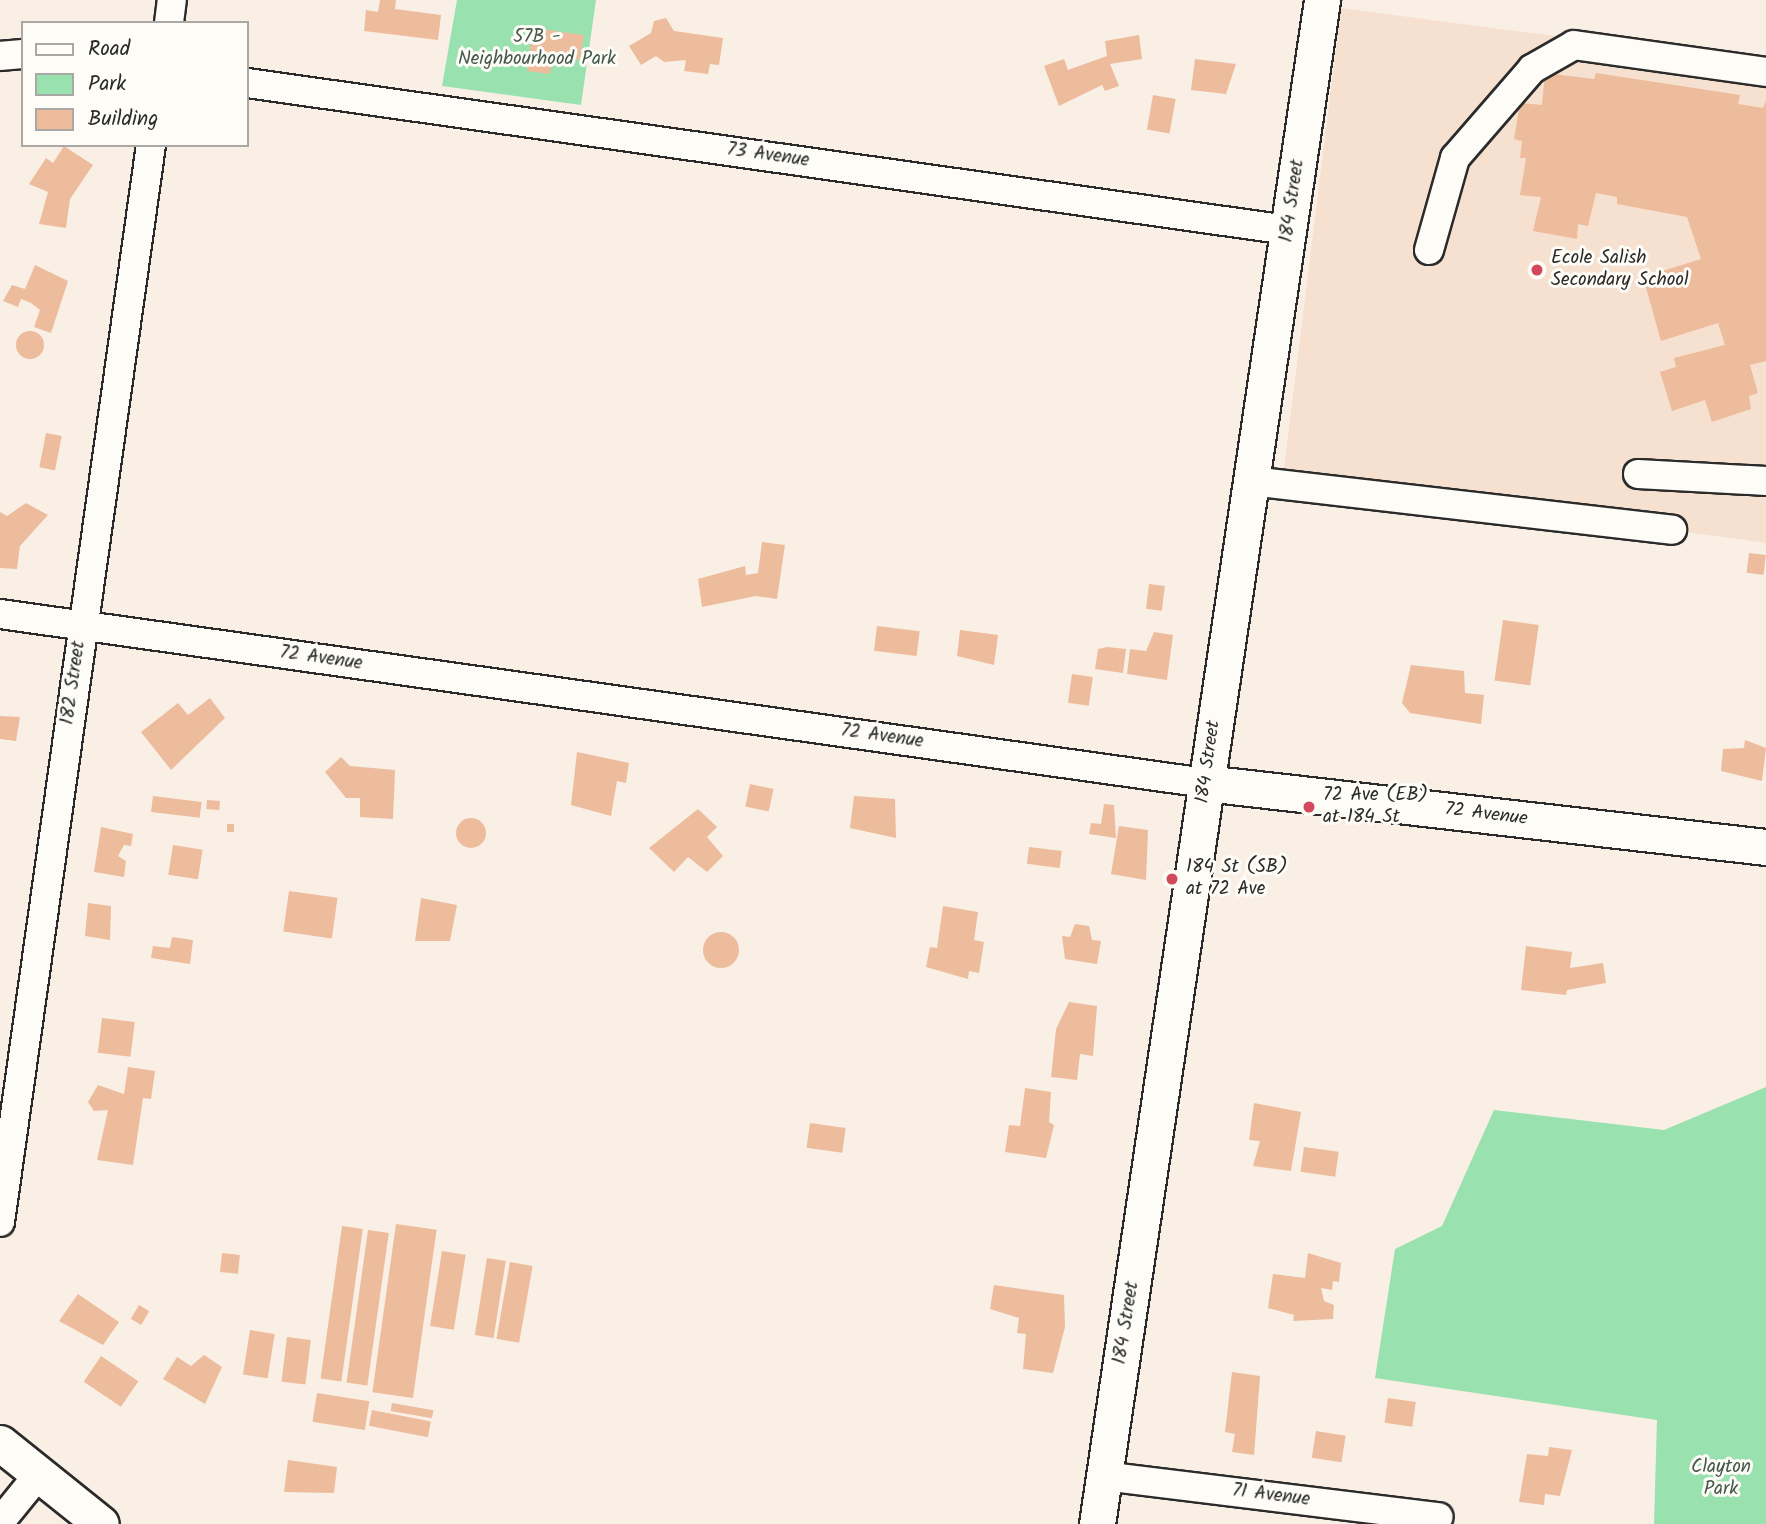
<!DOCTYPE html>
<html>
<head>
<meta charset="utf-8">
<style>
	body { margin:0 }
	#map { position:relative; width:1766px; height:1524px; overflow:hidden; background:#faefe5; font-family:Kalam,sans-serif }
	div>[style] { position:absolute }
	.built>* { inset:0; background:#f6e0cf }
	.green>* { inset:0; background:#99e1af }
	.building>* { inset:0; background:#ecbc9d; transform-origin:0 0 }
	.round { border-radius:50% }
	.roads { filter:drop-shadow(2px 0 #2b2b2b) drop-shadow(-2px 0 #2b2b2b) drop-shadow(0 2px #2b2b2b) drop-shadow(0 -2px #2b2b2b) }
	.minor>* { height:28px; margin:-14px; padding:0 14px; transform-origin:14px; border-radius:14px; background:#fdfcf7 }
	.major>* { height:35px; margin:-17.5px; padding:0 17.5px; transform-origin:17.5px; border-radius:17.5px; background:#fdfcf7 }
	.dots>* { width:19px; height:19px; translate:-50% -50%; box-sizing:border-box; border:4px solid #fdfcf7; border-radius:50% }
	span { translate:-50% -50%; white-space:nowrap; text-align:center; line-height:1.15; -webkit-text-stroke:6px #fdfcf7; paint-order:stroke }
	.park-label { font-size:19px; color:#46584c }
	.street-label { font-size:19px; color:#2b2b2b }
	.poi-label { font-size:19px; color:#2b2b2b }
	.left { translate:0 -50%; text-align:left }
	.legend { position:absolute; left:21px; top:21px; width:228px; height:126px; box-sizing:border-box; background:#fdfcf7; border:2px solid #a9a8a5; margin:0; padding:9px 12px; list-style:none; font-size:21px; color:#2b2b2b }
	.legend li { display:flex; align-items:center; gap:14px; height:35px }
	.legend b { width:35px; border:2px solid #a9a8a5 }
</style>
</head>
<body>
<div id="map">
	<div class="built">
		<i style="clip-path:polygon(1341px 8px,1766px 64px,1766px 543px,1283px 476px)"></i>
	</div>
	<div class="green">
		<i style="clip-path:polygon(457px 0,596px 0,581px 105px,442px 86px)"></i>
		<i style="clip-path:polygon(1766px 1087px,1766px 1524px,1654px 1524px,1657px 1420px,1375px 1378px,1395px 1249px,1442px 1226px,1494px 1110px,1664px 1130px)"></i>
	</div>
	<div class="building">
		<i style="clip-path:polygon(380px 0,396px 0,395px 9px,441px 15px,438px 40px,364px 31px,366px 10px,378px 12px)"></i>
		<i style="clip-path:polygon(666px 18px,674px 31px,723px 38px,719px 65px,710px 64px,708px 74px,684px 71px,686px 60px,664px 62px,656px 56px,641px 65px,629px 46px,651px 33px,654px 21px)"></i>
		<i style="clip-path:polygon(533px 28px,584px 35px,580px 60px,553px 56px,550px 74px,527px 71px)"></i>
		<i style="clip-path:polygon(1139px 35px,1142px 59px,1110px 64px,1119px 86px,1105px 91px,1102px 85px,1059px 106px,1044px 66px,1064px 59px,1068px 70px,1107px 56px,1105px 41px)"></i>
		<i style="clip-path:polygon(1195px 59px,1236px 64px,1226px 94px,1191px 90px)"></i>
		<i style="clip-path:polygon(1545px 73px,1594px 79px,1596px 73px,1740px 95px,1738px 104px,1763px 108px,1766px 101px,1766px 361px,1750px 365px,1758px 393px,1749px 396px,1751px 409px,1712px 422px,1705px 400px,1672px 411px,1660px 372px,1676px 367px,1674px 358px,1725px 345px,1718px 323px,1661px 341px,1643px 277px,1701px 259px,1687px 217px,1617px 204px,1617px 197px,1596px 193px,1588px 226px,1578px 224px,1577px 239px,1533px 231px,1541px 197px,1520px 195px,1526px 158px,1520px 158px,1522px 141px,1514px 139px,1520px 103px,1542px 105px)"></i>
		<i style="left:1153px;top:95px;width:23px;height:35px;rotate:10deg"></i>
		<i style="clip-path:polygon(64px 146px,93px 165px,70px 199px,66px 228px,39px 224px,48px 192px,29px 184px,46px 158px,53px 163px)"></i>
		<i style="clip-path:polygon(35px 265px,68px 281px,51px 333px,34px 327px,40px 310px,31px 303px,21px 299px,18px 307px,3px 301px,12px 285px,25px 289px)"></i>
		<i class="round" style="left:16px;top:331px;width:28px;height:28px"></i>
		<i style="left:46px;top:433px;width:16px;height:35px;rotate:11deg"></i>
		<i style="clip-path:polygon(26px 503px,48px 515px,20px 546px,17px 569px,0 568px,0 512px,7px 516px)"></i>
		<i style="clip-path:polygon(762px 542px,785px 545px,777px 599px,756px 596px,702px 607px,698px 579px,745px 566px,746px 575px,758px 573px)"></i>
		<i style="left:1749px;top:553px;width:17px;height:20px;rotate:7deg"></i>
		<i style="left:1149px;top:584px;width:16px;height:25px;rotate:7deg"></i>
		<i style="left:1503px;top:620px;width:36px;height:61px;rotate:8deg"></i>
		<i style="left:877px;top:626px;width:43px;height:25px;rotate:7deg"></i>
		<i style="clip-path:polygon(960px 630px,998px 635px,994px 665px,957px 656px)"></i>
		<i style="clip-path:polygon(1154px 632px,1173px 635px,1167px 680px,1127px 674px,1130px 649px,1146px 651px)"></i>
		<i style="clip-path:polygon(1107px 647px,1126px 649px,1123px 673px,1095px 669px,1098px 649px)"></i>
		<i style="clip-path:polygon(1411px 665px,1464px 671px,1465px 693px,1484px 695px,1481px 724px,1410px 713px,1402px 703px)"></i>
		<i style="left:1072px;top:674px;width:21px;height:29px;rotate:8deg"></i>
		<i style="clip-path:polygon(210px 698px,225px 718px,171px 770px,141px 732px,178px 703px,188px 715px)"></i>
		<i style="clip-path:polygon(0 716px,20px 717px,16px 741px,0 739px)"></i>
		<i style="clip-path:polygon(1745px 740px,1766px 748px,1762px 781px,1721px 771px,1723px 749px,1744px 748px)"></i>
		<i style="clip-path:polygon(577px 752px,629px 763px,626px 783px,617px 781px,611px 816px,571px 805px)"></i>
		<i style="clip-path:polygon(341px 757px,350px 766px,395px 770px,393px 819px,360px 817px,360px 798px,346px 798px,325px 772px)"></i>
		<i style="left:750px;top:784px;width:24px;height:23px;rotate:12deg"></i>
		<i style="left:153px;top:796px;width:49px;height:16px;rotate:7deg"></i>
		<i style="clip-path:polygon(854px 796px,895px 799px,896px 838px,850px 828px)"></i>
		<i style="left:207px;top:800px;width:13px;height:9px;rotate:4deg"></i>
		<i style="clip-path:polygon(1104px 804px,1114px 805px,1116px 838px,1089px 834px,1091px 823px,1101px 824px)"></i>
		<i style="clip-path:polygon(698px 809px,717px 827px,707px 837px,723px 856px,707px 872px,688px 857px,674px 872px,649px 848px)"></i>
		<i class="round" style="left:456px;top:818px;width:30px;height:30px"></i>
		<i style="left:227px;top:824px;width:7px;height:8px"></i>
		<i style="clip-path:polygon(1119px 826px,1148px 830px,1146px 880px,1111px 874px)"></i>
		<i style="clip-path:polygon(101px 827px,133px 834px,131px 846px,124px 845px,118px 856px,126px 861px,124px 877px,94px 872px)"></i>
		<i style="left:173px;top:845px;width:30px;height:30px;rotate:9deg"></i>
		<i style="left:1029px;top:847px;width:33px;height:17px;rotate:7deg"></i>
		<i style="left:289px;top:891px;width:49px;height:41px;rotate:8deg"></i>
		<i style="clip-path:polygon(421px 898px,457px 905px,450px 941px,415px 941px)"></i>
		<i style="clip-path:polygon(88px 903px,111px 906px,110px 940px,85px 936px)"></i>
		<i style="clip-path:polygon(943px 906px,978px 912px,974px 940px,984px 942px,979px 973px,969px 971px,968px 979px,926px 967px,930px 947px,937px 948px)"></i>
		<i style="clip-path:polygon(1075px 924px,1089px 926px,1092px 940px,1101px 941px,1097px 964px,1065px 959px,1062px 936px,1070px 937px)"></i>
		<i class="round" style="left:703px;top:932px;width:36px;height:36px"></i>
		<i style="clip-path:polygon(172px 937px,193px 940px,190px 964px,151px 958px,153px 946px,170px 948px)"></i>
		<i style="clip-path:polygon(1526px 946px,1572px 952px,1570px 968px,1603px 963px,1606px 983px,1567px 990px,1566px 995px,1521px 990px)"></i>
		<i style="clip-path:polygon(1069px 1002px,1097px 1006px,1093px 1056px,1080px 1054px,1077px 1080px,1051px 1077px,1056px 1029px)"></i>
		<i style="left:102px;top:1018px;width:33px;height:35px;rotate:7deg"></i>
		<i style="clip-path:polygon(128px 1067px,155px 1071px,151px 1099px,143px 1098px,133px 1165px,97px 1160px,108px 1110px,94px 1111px,88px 1102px,98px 1085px,124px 1094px)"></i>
		<i style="clip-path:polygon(1025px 1088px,1051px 1092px,1049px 1122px,1054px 1125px,1046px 1158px,1005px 1152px,1009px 1125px,1020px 1126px)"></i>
		<i style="clip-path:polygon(1254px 1103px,1301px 1112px,1291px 1171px,1253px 1166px,1260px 1141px,1249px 1140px)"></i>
		<i style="left:810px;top:1123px;width:36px;height:25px;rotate:8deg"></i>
		<i style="left:1304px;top:1147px;width:35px;height:25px;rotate:8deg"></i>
		<i style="left:396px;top:1224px;width:41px;height:170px;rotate:8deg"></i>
		<i style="left:342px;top:1226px;width:21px;height:154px;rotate:8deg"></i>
		<i style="left:368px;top:1230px;width:21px;height:154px;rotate:8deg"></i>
		<i style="left:442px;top:1251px;width:24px;height:76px;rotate:9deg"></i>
		<i style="left:222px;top:1253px;width:18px;height:19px;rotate:6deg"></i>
		<i style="clip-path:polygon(1308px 1253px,1341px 1263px,1339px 1282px,1333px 1281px,1332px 1290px,1321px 1288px,1324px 1301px,1334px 1305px,1333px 1319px,1293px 1321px,1294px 1315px,1268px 1308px,1273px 1274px,1305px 1278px)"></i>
		<i style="left:487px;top:1258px;width:19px;height:78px;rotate:9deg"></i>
		<i style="left:510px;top:1262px;width:23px;height:78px;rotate:10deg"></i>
		<i style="clip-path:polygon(994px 1285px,1064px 1295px,1065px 1327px,1053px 1373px,1023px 1369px,1026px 1334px,1017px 1333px,1019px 1318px,990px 1309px)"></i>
		<i style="clip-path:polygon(78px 1294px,119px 1322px,103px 1345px,59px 1321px)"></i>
		<i style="left:139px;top:1305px;width:12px;height:16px;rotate:31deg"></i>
		<i style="left:250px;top:1330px;width:25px;height:45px;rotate:9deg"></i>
		<i style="left:287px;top:1337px;width:24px;height:45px;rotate:7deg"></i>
		<i style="clip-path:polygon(204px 1355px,222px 1367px,205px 1404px,163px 1379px,177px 1357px,191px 1366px)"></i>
		<i style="left:101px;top:1356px;width:45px;height:31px;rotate:34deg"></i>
		<i style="clip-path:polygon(1232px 1372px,1260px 1376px,1254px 1455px,1232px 1452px,1235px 1434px,1225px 1432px)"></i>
		<i style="left:317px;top:1393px;width:53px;height:29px;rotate:9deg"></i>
		<i style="left:1388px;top:1398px;width:28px;height:25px;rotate:8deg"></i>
		<i style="left:392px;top:1403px;width:42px;height:8px;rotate:10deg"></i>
		<i style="left:372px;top:1410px;width:60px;height:16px;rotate:11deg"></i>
		<i style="left:1316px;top:1431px;width:30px;height:27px;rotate:9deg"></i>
		<i style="clip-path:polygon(1549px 1447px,1572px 1450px,1560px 1496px,1545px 1494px,1544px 1505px,1519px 1502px,1527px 1454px,1548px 1456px)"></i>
		<i style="clip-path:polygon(288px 1460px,337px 1467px,334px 1493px,284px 1492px)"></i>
	</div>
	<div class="roads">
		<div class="minor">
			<i style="left:169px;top:23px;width:23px;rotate:-83deg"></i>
			<i style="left:0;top:56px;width:23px;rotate:-5deg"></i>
			<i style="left:247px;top:83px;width:1051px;rotate:8.04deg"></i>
			<i style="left:1429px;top:250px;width:96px;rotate:-74.2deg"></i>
			<i style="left:1455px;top:158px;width:118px;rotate:-49.1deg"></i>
			<i style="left:1532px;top:69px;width:48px;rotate:-29.7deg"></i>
			<i style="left:1574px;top:45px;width:194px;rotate:8deg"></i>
			<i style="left:1638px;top:474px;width:128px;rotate:3.1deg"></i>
			<i style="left:1251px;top:481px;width:424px;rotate:6.6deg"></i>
			<i style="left:0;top:614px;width:1217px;rotate:7.98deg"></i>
			<i style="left:0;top:1222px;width:1088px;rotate:-82.02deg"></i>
			<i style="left:1104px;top:1476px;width:337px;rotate:7deg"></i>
			<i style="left:0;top:1522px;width:62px;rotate:-50.9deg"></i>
		</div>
		<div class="major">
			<i style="left:1205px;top:783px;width:565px;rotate:6.51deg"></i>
			<i style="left:0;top:1443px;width:129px;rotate:38.7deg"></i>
			<i style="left:1097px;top:1524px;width:1541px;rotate:-81.6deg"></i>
		</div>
	</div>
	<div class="dots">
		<i style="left:1537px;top:270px;background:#d1495b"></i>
		<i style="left:1309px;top:807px;background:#d1495b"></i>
		<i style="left:1172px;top:879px;background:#d1495b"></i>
	</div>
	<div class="park-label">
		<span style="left:537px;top:49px">57B -<br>Neighbourhood Park</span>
		<span style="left:1721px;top:1479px">Clayton<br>Park</span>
	</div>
	<div class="street-label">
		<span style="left:768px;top:156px;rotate:8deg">73 Avenue</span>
		<span style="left:1293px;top:201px;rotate:-82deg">184 Street</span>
		<span style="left:321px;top:659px;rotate:8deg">72 Avenue</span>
		<span style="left:74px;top:683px;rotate:-82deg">182 Street</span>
		<span style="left:882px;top:737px;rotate:8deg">72 Avenue</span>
		<span style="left:1209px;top:762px;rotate:-82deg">184 Street</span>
		<span style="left:1486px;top:815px;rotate:7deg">72 Avenue</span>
		<span style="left:1127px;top:1323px;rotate:-81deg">184 Street</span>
		<span style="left:1271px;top:1496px;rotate:7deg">71 Avenue</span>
	</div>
	<div class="poi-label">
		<span class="left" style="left:1551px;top:270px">Ecole Salish<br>Secondary School</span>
		<span class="left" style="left:1323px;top:807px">72 Ave (EB)<br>at 184 St</span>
		<span class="left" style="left:1186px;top:879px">184 St (SB)<br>at 72 Ave</span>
	</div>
	<ul class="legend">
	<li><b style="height:9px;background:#fdfcf7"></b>Road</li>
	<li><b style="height:19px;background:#99e1af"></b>Park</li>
	<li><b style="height:19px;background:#ecbc9d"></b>Building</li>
	</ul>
</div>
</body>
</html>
